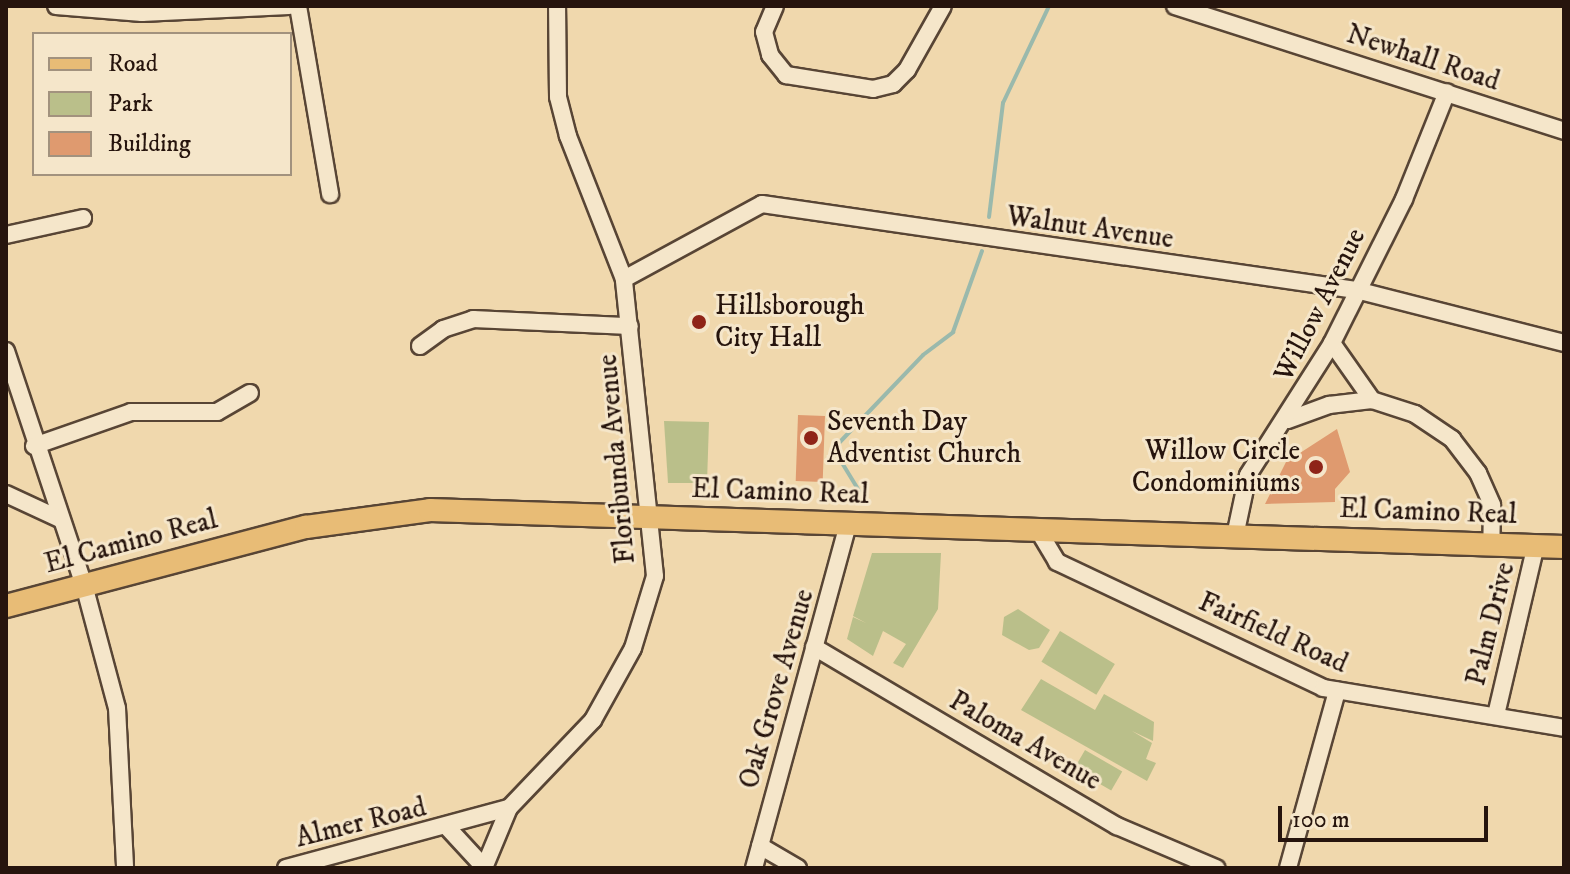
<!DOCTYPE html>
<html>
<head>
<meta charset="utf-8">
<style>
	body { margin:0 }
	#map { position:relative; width:1570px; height:874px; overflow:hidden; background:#f0d8ad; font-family:"IM FELL DW Pica",serif }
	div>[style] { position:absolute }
	.green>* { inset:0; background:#babf8a; transform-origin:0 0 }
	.stream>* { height:4px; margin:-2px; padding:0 2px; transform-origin:2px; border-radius:2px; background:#9ab9ac }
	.building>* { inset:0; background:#df9a6f; transform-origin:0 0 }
	.roads { filter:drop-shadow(2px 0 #584535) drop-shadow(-2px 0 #584535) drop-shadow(0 2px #584535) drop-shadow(0 -2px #584535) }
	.minor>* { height:16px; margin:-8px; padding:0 8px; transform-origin:8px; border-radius:8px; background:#f5e6ca }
	.major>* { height:22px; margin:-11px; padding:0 11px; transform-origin:11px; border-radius:11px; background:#e8bc76 }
	.dots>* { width:22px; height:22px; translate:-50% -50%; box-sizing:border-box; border:4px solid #f5e6ca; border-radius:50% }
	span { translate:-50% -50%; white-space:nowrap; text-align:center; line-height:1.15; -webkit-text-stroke:6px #f5e6ca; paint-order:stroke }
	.street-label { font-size:28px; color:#26140d }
	.poi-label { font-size:28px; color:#26140d }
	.left { translate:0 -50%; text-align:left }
	.right { translate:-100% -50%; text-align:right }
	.frame { position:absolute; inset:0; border:8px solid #26140d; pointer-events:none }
	.legend { position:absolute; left:32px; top:32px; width:260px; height:144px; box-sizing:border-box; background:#f5e6ca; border:2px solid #a2927e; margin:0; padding:10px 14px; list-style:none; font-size:24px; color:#26140d }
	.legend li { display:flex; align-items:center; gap:16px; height:40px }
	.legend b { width:40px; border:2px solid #a2927e }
	.scale { position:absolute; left:1278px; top:806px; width:210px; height:36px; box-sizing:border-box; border:4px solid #26140d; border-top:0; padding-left:10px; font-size:24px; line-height:28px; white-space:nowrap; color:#26140d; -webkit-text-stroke:6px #f5e6ca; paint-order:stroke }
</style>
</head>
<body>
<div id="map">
	<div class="green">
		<i style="clip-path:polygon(664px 421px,709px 422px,707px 483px,668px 483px)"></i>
		<i style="clip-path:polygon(872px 553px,941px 553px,938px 609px,903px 668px,893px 663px,906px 644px,883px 631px,873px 656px,847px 639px,853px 617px,866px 623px,853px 616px)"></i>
		<i style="clip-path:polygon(1018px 609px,1050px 630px,1039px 648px,1029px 650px,1002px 635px,1004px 617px)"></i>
		<i style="left:1060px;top:631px;width:64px;height:36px;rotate:31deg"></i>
		<i style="clip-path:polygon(1041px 679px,1095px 710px,1104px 694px,1154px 722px,1153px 741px,1132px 731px,1152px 743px,1146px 759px,1156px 763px,1147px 781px,1021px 710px)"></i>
		<i style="left:1085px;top:750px;width:43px;height:22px;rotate:30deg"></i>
	</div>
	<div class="stream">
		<i style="left:989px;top:217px;width:115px;rotate:-83deg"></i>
		<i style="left:1003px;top:103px;width:107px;rotate:-64.6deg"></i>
		<i style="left:861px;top:494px;width:48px;rotate:-121.4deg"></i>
		<i style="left:836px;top:453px;width:9px;rotate:-77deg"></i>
		<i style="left:838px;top:444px;width:123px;rotate:-46.3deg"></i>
		<i style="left:923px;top:355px;width:38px;rotate:-37deg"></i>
		<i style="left:953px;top:332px;width:86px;rotate:-70.3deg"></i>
	</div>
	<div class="building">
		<i style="left:798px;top:415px;width:27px;height:66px;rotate:2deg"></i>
		<i style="clip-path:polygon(1337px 429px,1350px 472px,1335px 489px,1335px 502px,1265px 504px,1286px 462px)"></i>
	</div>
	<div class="roads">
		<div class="minor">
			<i style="left:56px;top:6px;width:86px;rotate:4.7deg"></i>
			<i style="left:142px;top:13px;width:147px;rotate:-2.7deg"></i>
			<i style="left:298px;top:6px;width:191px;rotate:80.3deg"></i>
			<i style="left:775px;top:6px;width:28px;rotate:113deg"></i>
			<i style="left:764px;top:32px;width:24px;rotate:75deg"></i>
			<i style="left:770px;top:55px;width:26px;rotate:51deg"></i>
			<i style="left:786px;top:75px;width:88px;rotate:9.1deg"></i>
			<i style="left:873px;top:89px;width:21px;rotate:-14deg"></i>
			<i style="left:893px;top:84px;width:20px;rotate:-45deg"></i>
			<i style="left:907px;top:70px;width:73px;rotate:-60.6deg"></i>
			<i style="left:1175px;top:6px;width:409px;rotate:17.8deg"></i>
			<i style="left:6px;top:235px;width:79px;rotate:-12.4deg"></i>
			<i style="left:624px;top:279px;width:157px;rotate:-28.5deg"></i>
			<i style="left:762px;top:204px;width:600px;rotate:8.24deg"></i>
			<i style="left:1356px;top:290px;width:215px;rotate:14.3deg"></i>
			<i style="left:1332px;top:343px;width:70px;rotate:54.9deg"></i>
			<i style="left:420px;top:346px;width:29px;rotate:-36deg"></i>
			<i style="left:443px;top:329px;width:32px;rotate:-18deg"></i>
			<i style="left:473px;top:319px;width:157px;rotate:2.6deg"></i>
			<i style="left:6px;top:351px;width:247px;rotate:71.6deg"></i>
			<i style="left:84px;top:585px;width:127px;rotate:75deg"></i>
			<i style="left:117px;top:708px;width:160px;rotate:87.1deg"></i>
			<i style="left:1288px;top:420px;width:44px;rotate:-20.1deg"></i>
			<i style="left:1329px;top:405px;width:43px;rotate:-6.6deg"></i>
			<i style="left:1372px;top:400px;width:45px;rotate:18deg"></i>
			<i style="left:1415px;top:414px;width:45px;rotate:34deg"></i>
			<i style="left:1452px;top:439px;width:43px;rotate:52.6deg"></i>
			<i style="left:1478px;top:473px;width:35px;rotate:66deg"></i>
			<i style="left:1492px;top:505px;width:39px;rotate:91deg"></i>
			<i style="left:34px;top:446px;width:103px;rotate:-19.3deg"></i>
			<i style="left:131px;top:412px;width:86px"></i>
			<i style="left:217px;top:412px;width:38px;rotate:-30deg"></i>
			<i style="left:6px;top:494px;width:60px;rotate:24.8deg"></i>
			<i style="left:1038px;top:530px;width:37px;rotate:59deg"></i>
			<i style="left:1057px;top:562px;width:294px;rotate:25.3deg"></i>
			<i style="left:1323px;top:688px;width:244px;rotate:9.4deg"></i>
			<i style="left:1235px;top:536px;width:62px;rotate:-78deg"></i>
			<i style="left:1248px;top:475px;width:156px;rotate:-57.5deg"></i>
			<i style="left:1332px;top:343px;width:161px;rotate:-63.4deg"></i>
			<i style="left:1404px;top:199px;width:115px;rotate:-68.1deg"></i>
			<i style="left:814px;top:647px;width:352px;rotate:30.6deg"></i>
			<i style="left:1117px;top:826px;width:108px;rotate:23deg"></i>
			<i style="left:1496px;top:715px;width:175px;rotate:-76.8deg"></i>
			<i style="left:448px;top:828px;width:53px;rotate:47.3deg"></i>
			<i style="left:760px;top:846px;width:44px;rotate:30.1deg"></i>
			<i style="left:286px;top:868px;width:231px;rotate:-15.1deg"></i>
			<i style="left:484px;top:868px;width:65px;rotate:-67.4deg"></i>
			<i style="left:509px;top:808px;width:122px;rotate:-46.3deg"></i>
			<i style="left:593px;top:720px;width:82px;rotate:-60.9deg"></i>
			<i style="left:633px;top:648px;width:75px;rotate:-73deg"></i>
			<i style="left:655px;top:576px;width:299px;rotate:-96deg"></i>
			<i style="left:624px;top:279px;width:154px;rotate:-111.4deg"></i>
			<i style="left:568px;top:136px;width:40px;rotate:-104.4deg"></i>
			<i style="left:558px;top:97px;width:91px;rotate:-90.6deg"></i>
			<i style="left:754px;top:868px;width:357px;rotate:-74.7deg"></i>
			<i style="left:1288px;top:868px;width:184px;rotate:-74.5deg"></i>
		</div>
		<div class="major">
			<i style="left:6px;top:606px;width:310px;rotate:-14.8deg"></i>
			<i style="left:306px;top:527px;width:125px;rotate:-7.8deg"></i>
			<i style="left:430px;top:510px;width:1135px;rotate:1.87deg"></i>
		</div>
	</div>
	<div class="dots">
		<i style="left:699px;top:322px;background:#8f2418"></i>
		<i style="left:811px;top:438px;background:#8f2418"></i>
		<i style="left:1316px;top:467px;background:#8f2418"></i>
	</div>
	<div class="street-label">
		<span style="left:1423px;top:58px;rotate:18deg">Newhall Road</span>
		<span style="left:1090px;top:228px;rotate:8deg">Walnut Avenue</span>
		<span style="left:1320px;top:305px;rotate:-63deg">Willow Avenue</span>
		<span style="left:617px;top:459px;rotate:-95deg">Floribunda Avenue</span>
		<span style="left:780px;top:492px;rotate:2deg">El Camino Real</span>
		<span style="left:1428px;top:512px;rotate:2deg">El Camino Real</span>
		<span style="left:131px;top:542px;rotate:-15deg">El Camino Real</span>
		<span style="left:1491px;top:624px;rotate:-76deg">Palm Drive</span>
		<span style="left:1273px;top:633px;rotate:24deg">Fairfield Road</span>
		<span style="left:777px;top:689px;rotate:-74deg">Oak Grove Avenue</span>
		<span style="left:1025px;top:741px;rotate:30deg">Paloma Avenue</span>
		<span style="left:361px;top:823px;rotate:-14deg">Almer Road</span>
	</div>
	<div class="poi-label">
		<span class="left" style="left:715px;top:322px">Hillsborough<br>City Hall</span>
		<span class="left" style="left:827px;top:438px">Seventh Day<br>Adventist Church</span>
		<span class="right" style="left:1300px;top:467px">Willow Circle<br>Condominiums</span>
	</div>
	<div class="frame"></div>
	<ul class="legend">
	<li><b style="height:10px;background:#e8bc76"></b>Road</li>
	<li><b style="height:22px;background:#babf8a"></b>Park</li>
	<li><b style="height:22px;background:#df9a6f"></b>Building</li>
	</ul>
	<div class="scale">100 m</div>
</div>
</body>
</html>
